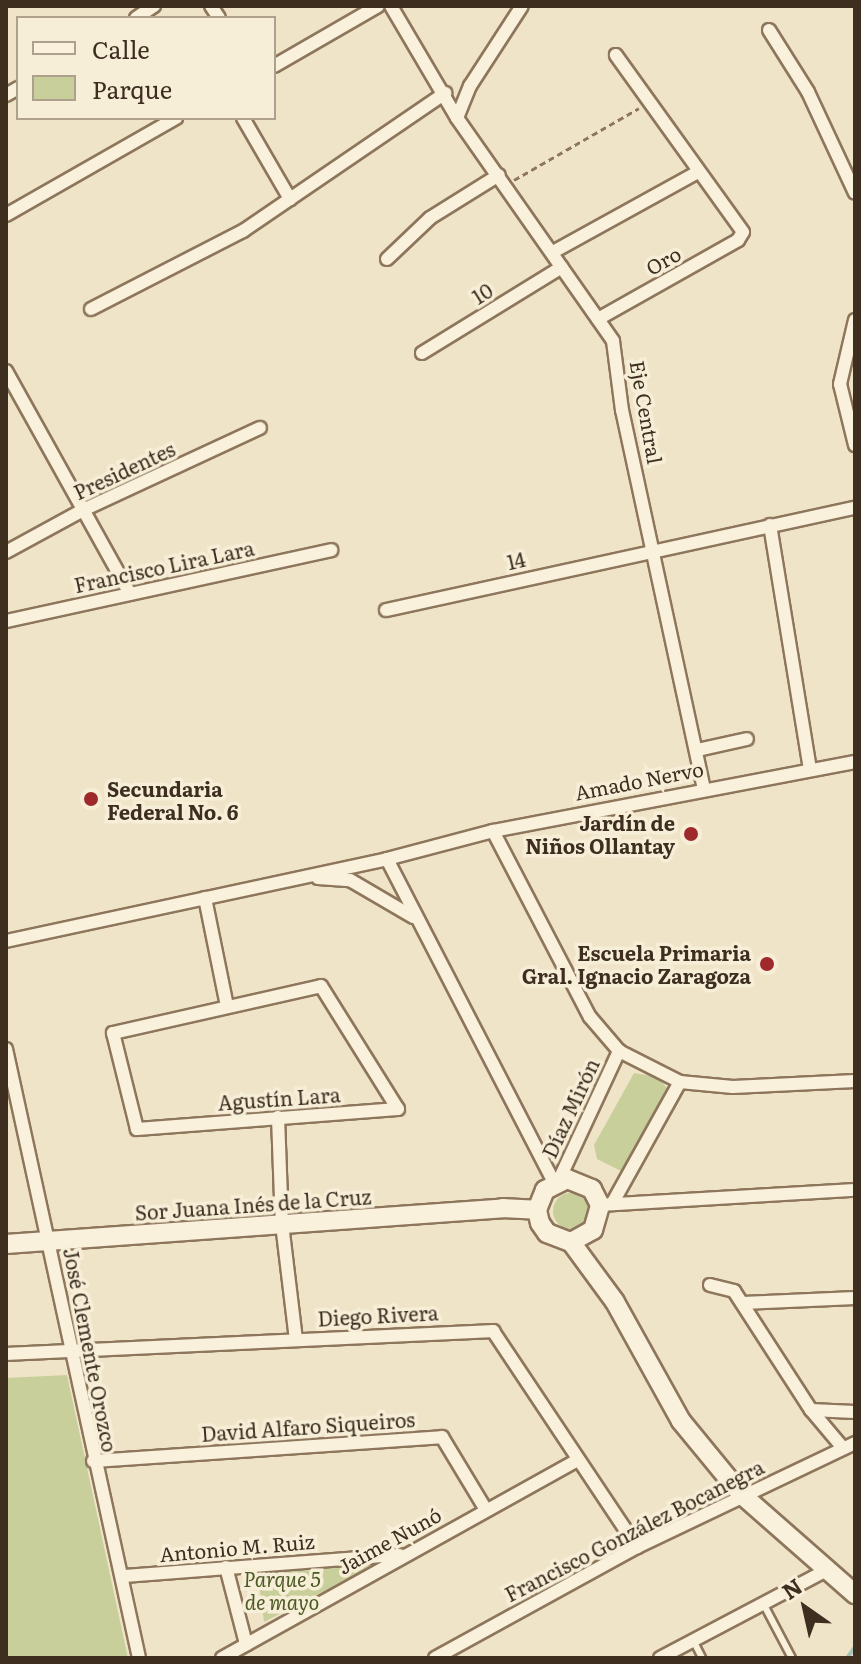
<!DOCTYPE html>
<html>
<head>
<meta charset="utf-8">
<style>
	body { margin:0 }
	#map { position:relative; width:861px; height:1664px; overflow:hidden; background:#f0e4c8; font-family:Literata,serif }
	div>[style] { position:absolute }
	.green>* { inset:0; background:#c9cf9b }
	.round { border-radius:50% }
	.stream>* { height:4px; margin:-2px; padding:0 2px; transform-origin:2px; border-radius:2px; background:#a9c4bc }
	.path>* { height:3px; margin-top:-1.5px; transform-origin:0; background:repeating-linear-gradient(90deg,#8d765c 0 6px,transparent 0 10px) }
	.roads { filter:drop-shadow(2px 0 #8d765c) drop-shadow(-2px 0 #8d765c) drop-shadow(0 2px #8d765c) drop-shadow(0 -2px #8d765c) }
	.lane>* { height:6px; margin:-3px; padding:0 3px; transform-origin:3px; border-radius:3px; background:#faf1dc }
	.street>* { height:12px; margin:-6px; padding:0 6px; transform-origin:6px; border-radius:6px; background:#faf1dc }
	.secondary>* { height:18px; margin:-9px; padding:0 9px; transform-origin:9px; border-radius:9px; background:#faf1dc }
	.dots>* { width:22px; height:22px; translate:-50% -50%; box-sizing:border-box; border:4px solid #f7eed8; border-radius:50% }
	span { translate:-50% -50%; white-space:nowrap; text-align:center; line-height:1.15; -webkit-text-stroke:7px #f7eed8; paint-order:stroke }
	.street-label { font-size:20px; color:#3d2e20 }
	.poi-label { font-size:20px; color:#3d2e20; font-weight:700 }
	.left { translate:0 -50%; text-align:left }
	.right { translate:-100% -50%; text-align:right }
	.park-label { font-size:20px; color:#4d5a26; font-style:italic }
	.frame { position:absolute; inset:0; border:8px solid #3d2e20; pointer-events:none }
	.legend { position:absolute; left:16px; top:16px; width:260px; height:104px; box-sizing:border-box; background:#f7eed8; border:2px solid #ada18e; margin:0; padding:10px 14px; list-style:none; font-size:24px; color:#3d2e20 }
	.legend li { display:flex; align-items:center; gap:16px; height:40px }
	.legend b { width:40px; border:2px solid #ada18e }
	.north { position:absolute; left:765px; top:1568px; width:80px; height:80px; -webkit-text-stroke:6px #f7eed8; paint-order:stroke; rotate:326deg; font-size:22px; font-weight:700; line-height:32px; text-align:center; color:#3d2e20 }
	.north::after { content:''; display:block; margin:auto; width:28px; height:36px; background:#3d2e20; clip-path:polygon(50% 0,100% 100%,50% 72%,0 100%) }
</style>
</head>
<body>
<div id="map">
	<div class="green">
		<i style="clip-path:polygon(634px 1073px,658px 1077px,670px 1092px,630px 1166px,621px 1171px,597px 1159px,594px 1145px)"></i>
		<i class="round" style="left:553px;top:1193px;width:36px;height:36px"></i>
		<i style="clip-path:polygon(67px 1375px,128px 1658px,6px 1658px,6px 1378px)"></i>
		<i style="clip-path:polygon(375px 1565px,264px 1622px,257px 1568px)"></i>
	</div>
	<div class="stream">
		<i style="left:847px;top:1658px;width:14px;rotate:-54deg"></i>
	</div>
	<div class="path">
		<i style="left:514px;top:180px;width:144px;rotate:-29.9deg"></i>
	</div>
	<div class="roads">
		<div class="lane">
			<i style="left:764px;top:1605px;width:60px;rotate:62.2deg"></i>
			<i style="left:693px;top:1640px;width:20px;rotate:63deg"></i>
		</div>
		<div class="street">
			<i style="left:211px;top:6px;width:14px;rotate:56deg"></i>
			<i style="left:391px;top:6px;width:130px;rotate:59.5deg"></i>
			<i style="left:457px;top:118px;width:272px;rotate:55deg"></i>
			<i style="left:613px;top:341px;width:70px;rotate:82.6deg"></i>
			<i style="left:622px;top:410px;width:389px;rotate:77.8deg"></i>
			<i style="left:136px;top:18px;width:22px;rotate:-34deg"></i>
			<i style="left:769px;top:30px;width:73px;rotate:57.8deg"></i>
			<i style="left:808px;top:92px;width:111px;rotate:65deg"></i>
			<i style="left:274px;top:66px;width:120px;rotate:-30deg"></i>
			<i style="left:6px;top:95px;width:14px;rotate:-30deg"></i>
			<i style="left:243px;top:118px;width:94px;rotate:59.9deg"></i>
			<i style="left:457px;top:118px;width:35px;rotate:-68deg"></i>
			<i style="left:470px;top:86px;width:95px;rotate:-57deg"></i>
			<i style="left:6px;top:215px;width:196px;rotate:-29.7deg"></i>
			<i style="left:553px;top:252px;width:163px;rotate:-28.9deg"></i>
			<i style="left:387px;top:259px;width:59px;rotate:-43.6deg"></i>
			<i style="left:430px;top:218px;width:81px;rotate:-31.9deg"></i>
			<i style="left:91px;top:309px;width:171px;rotate:-27.2deg"></i>
			<i style="left:243px;top:231px;width:245px;rotate:-34.3deg"></i>
			<i style="left:598px;top:319px;width:161px;rotate:-29.4deg"></i>
			<i style="left:738px;top:240px;width:9px;rotate:-58deg"></i>
			<i style="left:743px;top:232px;width:218px;rotate:-125.7deg"></i>
			<i style="left:855px;top:320px;width:66px;rotate:103.2deg"></i>
			<i style="left:840px;top:384px;width:63px;rotate:76.2deg"></i>
			<i style="left:422px;top:353px;width:164px;rotate:-31.6deg"></i>
			<i style="left:6px;top:371px;width:255px;rotate:60.9deg"></i>
			<i style="left:770px;top:525px;width:247px;rotate:80.7deg"></i>
			<i style="left:6px;top:552px;width:88px;rotate:-28.6deg"></i>
			<i style="left:83px;top:510px;width:195px;rotate:-24.9deg"></i>
			<i style="left:386px;top:610px;width:480px;rotate:-12.3deg"></i>
			<i style="left:6px;top:621px;width:333px;rotate:-12.3deg"></i>
			<i style="left:697px;top:750px;width:51px;rotate:-12.4deg"></i>
			<i style="left:493px;top:831px;width:210px;rotate:62.5deg"></i>
			<i style="left:590px;top:1017px;width:45px;rotate:49.5deg"></i>
			<i style="left:619px;top:1051px;width:68px;rotate:26.9deg"></i>
			<i style="left:680px;top:1082px;width:53px;rotate:5.4deg"></i>
			<i style="left:733px;top:1087px;width:122px;rotate:-2.8deg"></i>
			<i style="left:387px;top:859px;width:365px;rotate:62.7deg"></i>
			<i style="left:318px;top:878px;width:32px;rotate:4deg"></i>
			<i style="left:350px;top:880px;width:73px;rotate:30.4deg"></i>
			<i style="left:205px;top:898px;width:110px;rotate:78.5deg"></i>
			<i style="left:6px;top:941px;width:390px;rotate:-12.1deg"></i>
			<i style="left:387px;top:859px;width:110px;rotate:-14.8deg"></i>
			<i style="left:493px;top:831px;width:369px;rotate:-10.8deg"></i>
			<i style="left:321px;top:986px;width:145px;rotate:58deg"></i>
			<i style="left:398px;top:1109px;width:262px;rotate:175.6deg"></i>
			<i style="left:137px;top:1129px;width:99px;rotate:-104deg"></i>
			<i style="left:113px;top:1033px;width:213px;rotate:-12.7deg"></i>
			<i style="left:6px;top:1049px;width:623px;rotate:77.68deg"></i>
			<i style="left:278px;top:1117px;width:107px;rotate:87.9deg"></i>
			<i style="left:282px;top:1224px;width:116px;rotate:83.1deg"></i>
			<i style="left:558px;top:1182px;width:145px;rotate:-65deg"></i>
			<i style="left:612px;top:1204px;width:140px;rotate:-60.9deg"></i>
			<i style="left:600px;top:1205px;width:255px;rotate:-3.4deg"></i>
			<i style="left:710px;top:1285px;width:25px;rotate:14deg"></i>
			<i style="left:734px;top:1291px;width:142px;rotate:57.1deg"></i>
			<i style="left:811px;top:1410px;width:50px;rotate:49.9deg"></i>
			<i style="left:743px;top:1303px;width:112px;rotate:-2.6deg"></i>
			<i style="left:6px;top:1354px;width:488px;rotate:-2.7deg"></i>
			<i style="left:493px;top:1331px;width:260px;rotate:56.3deg"></i>
			<i style="left:811px;top:1410px;width:44px;rotate:2.6deg"></i>
			<i style="left:93px;top:1461px;width:350px;rotate:-3.9deg"></i>
			<i style="left:442px;top:1437px;width:85px;rotate:58.9deg"></i>
			<i style="left:226px;top:1567px;width:80px;rotate:75.4deg"></i>
			<i style="left:124px;top:1576px;width:276px;rotate:-4.4deg"></i>
			<i style="left:222px;top:1658px;width:407px;rotate:-29.1deg"></i>
			<i style="left:435px;top:1658px;width:230px;rotate:-28.8deg"></i>
			<i style="left:637px;top:1547px;width:242px;rotate:-25.5deg"></i>
			<i style="left:660px;top:1658px;width:187px;rotate:-27.8deg"></i>
		</div>
		<div class="secondary">
			<i style="left:571px;top:1242px;width:25px;rotate:-29deg"></i>
			<i style="left:593px;top:1230px;width:26px;rotate:-74deg"></i>
			<i style="left:600px;top:1205px;width:18px;rotate:-117deg"></i>
			<i style="left:592px;top:1189px;width:27px;rotate:-158deg"></i>
			<i style="left:567px;top:1179px;width:25px;rotate:153deg"></i>
			<i style="left:545px;top:1190px;width:22px;rotate:112deg"></i>
			<i style="left:537px;top:1210px;width:13px;rotate:77deg"></i>
			<i style="left:540px;top:1223px;width:12px;rotate:55deg"></i>
			<i style="left:547px;top:1233px;width:26px;rotate:21deg"></i>
			<i style="left:571px;top:1242px;width:74px;rotate:53.7deg"></i>
			<i style="left:615px;top:1302px;width:136px;rotate:61deg"></i>
			<i style="left:681px;top:1421px;width:94px;rotate:50.6deg"></i>
			<i style="left:741px;top:1494px;width:152px;rotate:41.3deg"></i>
			<i style="left:6px;top:1244px;width:498px;rotate:-4.1deg"></i>
			<i style="left:503px;top:1208px;width:34px;rotate:3deg"></i>
		</div>
	</div>
	<div class="dots">
		<i style="left:91px;top:799px;background:#9e2a2b"></i>
		<i style="left:691px;top:834px;background:#9e2a2b"></i>
		<i style="left:767px;top:964px;background:#9e2a2b"></i>
	</div>
	<div class="street-label">
		<span style="left:663px;top:260px;rotate:-29deg">Oro</span>
		<span style="left:482px;top:293px;rotate:-32deg">10</span>
		<span style="left:647px;top:412px;rotate:80deg">Eje Central</span>
		<span style="left:124px;top:470px;rotate:-25deg">Presidentes</span>
		<span style="left:516px;top:560px;rotate:-13deg">14</span>
		<span style="left:164px;top:566px;rotate:-12deg">Francisco Lira Lara</span>
		<span style="left:639px;top:780px;rotate:-11deg">Amado Nervo</span>
		<span style="left:279px;top:1098px;rotate:-4deg">Agustín Lara</span>
		<span style="left:570px;top:1108px;rotate:-65deg">Díaz Mirón</span>
		<span style="left:253px;top:1204px;rotate:-4deg">Sor Juana Inés de la Cruz</span>
		<span style="left:378px;top:1315px;rotate:-3deg">Diego Rivera</span>
		<span style="left:91px;top:1350px;rotate:79deg">José Clemente Orozco</span>
		<span style="left:308px;top:1426px;rotate:-4deg">David Alfaro Siqueiros</span>
		<span style="left:634px;top:1530px;rotate:-27deg">Francisco González Bocanegra</span>
		<span style="left:389px;top:1540px;rotate:-29deg">Jaime Nunó</span>
		<span style="left:237px;top:1547px;rotate:-5deg">Antonio M. Ruiz</span>
	</div>
	<div class="poi-label">
		<span class="left" style="left:107px;top:800px">Secundaria<br>Federal No. 6</span>
		<span class="right" style="left:675px;top:834px">Jardín de<br>Niños Ollantay</span>
		<span class="right" style="left:751px;top:964px">Escuela Primaria<br>Gral. Ignacio Zaragoza</span>
	</div>
	<div class="park-label">
		<span style="left:282px;top:1590px">Parque 5<br>de mayo</span>
	</div>
	<div class="frame"></div>
	<ul class="legend">
	<li><b style="height:10px;background:#faf1dc"></b>Calle</li>
	<li><b style="height:22px;background:#c9cf9b"></b>Parque</li>
	</ul>
	<div class="north">N</div>
</div>
</body>
</html>
